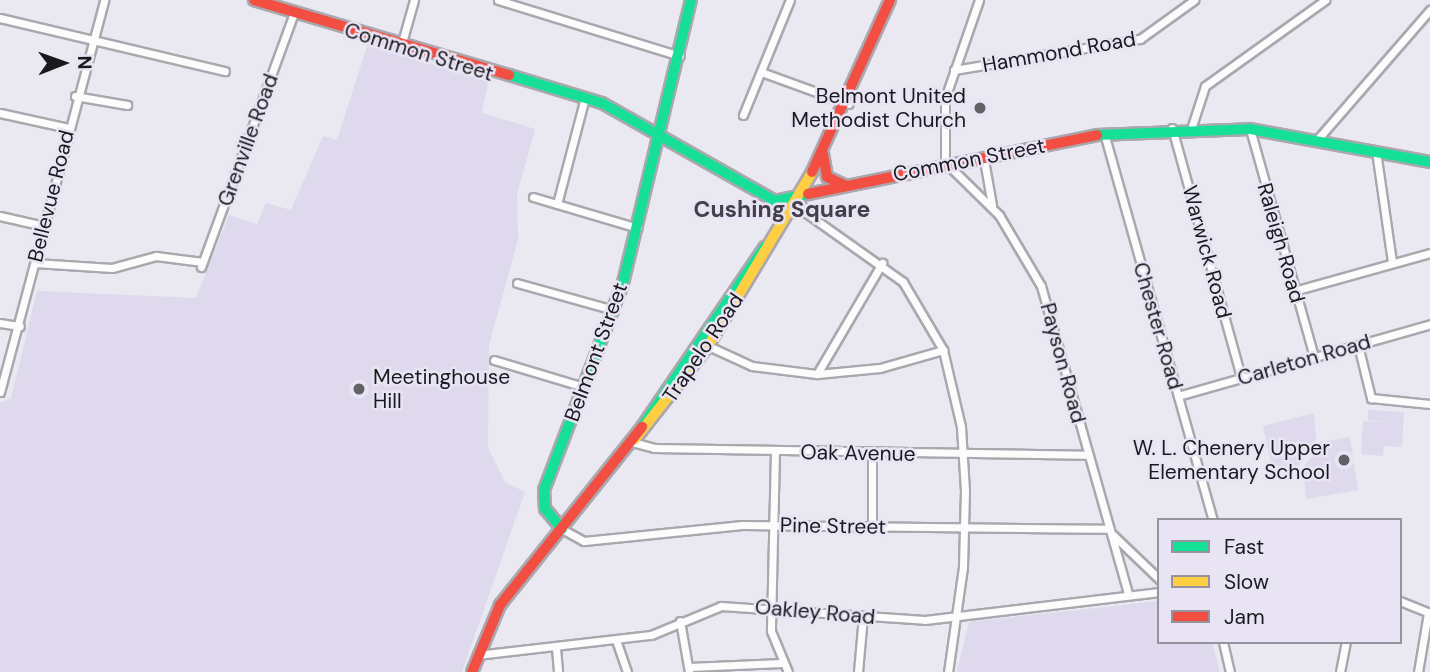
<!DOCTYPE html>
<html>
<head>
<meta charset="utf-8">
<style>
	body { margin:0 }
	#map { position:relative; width:1430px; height:672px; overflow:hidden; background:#eae8f0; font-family:"DM Sans",sans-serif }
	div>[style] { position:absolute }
	.green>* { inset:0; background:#ded9ec }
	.roads { filter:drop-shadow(2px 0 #aaa8ae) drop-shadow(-2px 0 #aaa8ae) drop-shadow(0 2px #aaa8ae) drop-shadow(0 -2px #aaa8ae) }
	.street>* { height:7px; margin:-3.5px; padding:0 3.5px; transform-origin:3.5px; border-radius:3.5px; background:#fcfcfd }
	.fast>* { height:10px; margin:-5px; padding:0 5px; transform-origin:5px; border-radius:5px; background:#16e098 }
	.slow>* { height:10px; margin:-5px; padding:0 5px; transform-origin:5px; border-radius:5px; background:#ffcf43 }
	.jam>* { height:10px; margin:-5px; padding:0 5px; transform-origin:5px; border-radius:5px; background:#f24e42 }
	.dots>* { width:19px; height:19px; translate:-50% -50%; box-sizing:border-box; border:4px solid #e9e4f4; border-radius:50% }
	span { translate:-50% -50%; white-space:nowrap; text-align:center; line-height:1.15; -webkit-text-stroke:5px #e9e4f4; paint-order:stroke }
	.street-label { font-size:21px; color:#1a191e }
	.poi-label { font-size:21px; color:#1a191e }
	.right { translate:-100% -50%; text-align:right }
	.left { translate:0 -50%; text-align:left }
	.neighbourhood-label { font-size:23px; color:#423f4b; font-weight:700 }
	.legend { position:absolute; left:1157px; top:518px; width:245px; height:126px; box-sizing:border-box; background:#e9e4f4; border:2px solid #96939e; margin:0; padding:9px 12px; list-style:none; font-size:21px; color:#1a191e }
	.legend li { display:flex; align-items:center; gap:14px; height:35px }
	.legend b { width:35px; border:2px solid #96939e }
	.north { position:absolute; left:28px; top:28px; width:70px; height:70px; -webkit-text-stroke:5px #e9e4f4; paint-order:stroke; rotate:89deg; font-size:19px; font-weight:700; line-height:28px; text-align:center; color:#1a191e }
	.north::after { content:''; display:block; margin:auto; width:24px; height:32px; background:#1a191e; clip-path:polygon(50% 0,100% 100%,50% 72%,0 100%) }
</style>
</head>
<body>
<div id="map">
	<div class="green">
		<i style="clip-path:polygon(368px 43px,488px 82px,482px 113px,535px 129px,517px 194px,518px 239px,489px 345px,488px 448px,505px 482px,525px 492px,462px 672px,0 672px,0 403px,11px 398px,37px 291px,196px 298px,229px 215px,257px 224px,266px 203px,291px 210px,323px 136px,337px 140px)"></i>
		<i style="clip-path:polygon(1368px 410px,1404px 412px,1402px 447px,1384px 446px,1383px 456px,1361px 454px,1363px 421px,1386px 422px,1368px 420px)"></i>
		<i style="clip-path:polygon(1314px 413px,1316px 440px,1299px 465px,1274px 477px,1263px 426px)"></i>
		<i style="clip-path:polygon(1350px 437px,1358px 490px,1306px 499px,1303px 467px,1326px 441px)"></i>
		<i style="clip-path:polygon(1159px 601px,1159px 642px,1212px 642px,1220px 672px,957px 672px,969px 622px)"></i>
	</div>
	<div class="roads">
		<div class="street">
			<i style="left:498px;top:0;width:190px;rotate:17.1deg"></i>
			<i style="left:979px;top:0;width:104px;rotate:109.1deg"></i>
			<i style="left:945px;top:98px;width:64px;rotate:90deg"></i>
			<i style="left:945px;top:162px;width:76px;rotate:44.5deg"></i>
			<i style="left:999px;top:215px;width:82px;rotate:59.4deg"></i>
			<i style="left:1041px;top:286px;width:320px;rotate:74.2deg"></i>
			<i style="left:0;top:18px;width:231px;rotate:13.3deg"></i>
			<i style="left:401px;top:46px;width:48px;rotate:-74.2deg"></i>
			<i style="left:954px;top:70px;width:189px;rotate:-9.5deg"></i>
			<i style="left:1140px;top:39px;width:67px;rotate:-35.8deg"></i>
			<i style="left:764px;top:73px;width:90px;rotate:20deg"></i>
			<i style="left:75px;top:96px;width:53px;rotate:9.8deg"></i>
			<i style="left:0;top:113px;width:70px;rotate:12.4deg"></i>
			<i style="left:743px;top:115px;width:124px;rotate:-67.8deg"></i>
			<i style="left:1192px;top:126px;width:42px;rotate:-72deg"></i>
			<i style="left:1205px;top:86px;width:148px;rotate:-35.6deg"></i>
			<i style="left:1172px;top:128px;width:258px;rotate:74.5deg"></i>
			<i style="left:1250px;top:129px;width:237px;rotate:74.3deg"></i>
			<i style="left:1104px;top:133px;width:402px;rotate:74.3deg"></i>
			<i style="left:1316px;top:141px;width:174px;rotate:-49deg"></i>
			<i style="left:1376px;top:151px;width:112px;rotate:81.8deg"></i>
			<i style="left:984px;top:160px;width:46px;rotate:79.9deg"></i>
			<i style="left:533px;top:197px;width:109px;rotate:16.4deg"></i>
			<i style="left:797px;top:198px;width:17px;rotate:59deg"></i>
			<i style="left:806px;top:213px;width:119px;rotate:35.4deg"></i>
			<i style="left:903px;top:282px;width:79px;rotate:59.5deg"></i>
			<i style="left:943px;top:350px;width:79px;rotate:76.8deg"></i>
			<i style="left:961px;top:427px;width:63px;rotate:86.4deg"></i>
			<i style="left:965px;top:490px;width:77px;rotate:91.5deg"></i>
			<i style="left:963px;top:567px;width:106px;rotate:98.1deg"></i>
			<i style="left:557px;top:204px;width:111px;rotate:-75.3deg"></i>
			<i style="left:0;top:216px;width:45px;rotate:12.8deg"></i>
			<i style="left:35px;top:263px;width:77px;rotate:3.7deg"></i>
			<i style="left:112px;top:268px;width:46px;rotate:-15.3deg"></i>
			<i style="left:156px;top:256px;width:47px;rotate:7.3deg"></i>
			<i style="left:201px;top:267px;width:270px;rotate:-69.9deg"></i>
			<i style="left:517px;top:283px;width:101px;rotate:15.6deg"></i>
			<i style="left:1294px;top:291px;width:141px;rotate:-15.6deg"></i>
			<i style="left:0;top:323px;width:20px;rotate:9deg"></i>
			<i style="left:704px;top:344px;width:53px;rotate:24.6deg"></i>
			<i style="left:752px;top:366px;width:65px;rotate:7deg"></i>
			<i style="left:817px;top:374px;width:63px;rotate:-5.4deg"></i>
			<i style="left:880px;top:368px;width:66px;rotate:-15.9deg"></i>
			<i style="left:1358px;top:345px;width:55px;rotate:76.2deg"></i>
			<i style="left:1371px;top:398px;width:59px;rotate:5.8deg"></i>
			<i style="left:494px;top:360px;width:94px;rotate:16.7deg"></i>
			<i style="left:817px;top:374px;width:129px;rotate:-59.6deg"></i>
			<i style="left:0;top:392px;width:406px;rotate:-75.1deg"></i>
			<i style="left:1178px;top:396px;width:262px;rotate:-15.9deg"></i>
			<i style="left:632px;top:442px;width:23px;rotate:15deg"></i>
			<i style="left:654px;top:448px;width:432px;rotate:0.9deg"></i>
			<i style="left:775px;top:451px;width:180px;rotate:91.3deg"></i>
			<i style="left:771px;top:631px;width:44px;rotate:67.5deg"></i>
			<i style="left:872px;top:527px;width:73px;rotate:-90deg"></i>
			<i style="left:562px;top:529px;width:25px;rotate:29deg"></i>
			<i style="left:584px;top:541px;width:159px;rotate:-5.8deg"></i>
			<i style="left:742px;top:525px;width:367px;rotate:0.6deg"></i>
			<i style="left:1113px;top:535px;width:64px;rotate:43.7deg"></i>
			<i style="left:1400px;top:601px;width:32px;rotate:22deg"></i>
			<i style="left:680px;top:621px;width:52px;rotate:80deg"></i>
			<i style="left:616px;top:640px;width:34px;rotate:71deg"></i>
			<i style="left:1223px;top:642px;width:31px;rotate:77deg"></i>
			<i style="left:556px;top:648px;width:24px;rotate:85deg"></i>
			<i style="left:477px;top:655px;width:175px;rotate:-6.6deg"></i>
			<i style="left:651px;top:635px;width:76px;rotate:-22.5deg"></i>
			<i style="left:721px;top:606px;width:204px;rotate:3.9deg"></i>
			<i style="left:925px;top:620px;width:236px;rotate:-6.8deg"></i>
			<i style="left:689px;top:667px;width:93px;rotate:-2.5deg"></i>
			<i style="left:858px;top:672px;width:56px;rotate:-84.9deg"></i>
			<i style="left:1340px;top:672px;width:31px;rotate:-79deg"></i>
			<i style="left:1418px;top:672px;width:60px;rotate:-80.4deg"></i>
		</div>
		<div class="fast">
			<i style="left:509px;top:75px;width:97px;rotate:16.8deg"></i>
			<i style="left:602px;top:103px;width:199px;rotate:29.5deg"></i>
			<i style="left:775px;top:201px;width:34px;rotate:-12deg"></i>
			<i style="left:1097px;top:135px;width:153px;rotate:-2.2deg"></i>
			<i style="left:1250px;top:129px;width:183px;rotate:10.4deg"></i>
			<i style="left:642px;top:427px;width:218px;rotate:-55.7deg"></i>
			<i style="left:562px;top:529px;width:26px;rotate:-130deg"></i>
			<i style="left:545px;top:509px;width:19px;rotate:-93deg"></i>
			<i style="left:544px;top:490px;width:222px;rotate:-69.1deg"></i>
			<i style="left:623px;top:283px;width:291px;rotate:-76.5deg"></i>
		</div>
		<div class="slow">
			<i style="left:635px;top:439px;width:118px;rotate:-51.9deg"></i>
			<i style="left:708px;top:346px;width:203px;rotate:-59.1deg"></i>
		</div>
		<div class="jam">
			<i style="left:254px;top:0;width:266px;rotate:16.4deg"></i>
			<i style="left:823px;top:154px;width:23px;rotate:80deg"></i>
			<i style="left:827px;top:177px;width:21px;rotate:25deg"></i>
			<i style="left:812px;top:172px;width:189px;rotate:-65.6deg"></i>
			<i style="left:808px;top:194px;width:295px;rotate:-11.5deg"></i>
			<i style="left:472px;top:672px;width:73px;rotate:-67.3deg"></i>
			<i style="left:500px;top:605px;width:228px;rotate:-51.4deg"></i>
		</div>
	</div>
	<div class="dots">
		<i style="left:980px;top:108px;background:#636168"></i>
		<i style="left:359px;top:389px;background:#636168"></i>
		<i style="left:1344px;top:460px;background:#636168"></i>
	</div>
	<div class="street-label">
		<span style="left:419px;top:52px;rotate:17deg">Common Street</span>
		<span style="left:1059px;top:52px;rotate:-10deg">Hammond Road</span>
		<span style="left:248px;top:140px;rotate:-70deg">Grenville Road</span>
		<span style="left:969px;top:160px;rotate:-11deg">Common Street</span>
		<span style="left:51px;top:196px;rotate:-76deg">Bellevue Road</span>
		<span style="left:1281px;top:243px;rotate:74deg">Raleigh Road</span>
		<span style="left:1207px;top:252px;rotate:75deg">Warwick Road</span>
		<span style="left:1158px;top:326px;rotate:74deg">Chester Road</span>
		<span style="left:703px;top:348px;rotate:-56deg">Trapelo Road</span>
		<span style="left:596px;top:352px;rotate:-70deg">Belmont Street</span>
		<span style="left:1304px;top:360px;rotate:-16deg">Carleton Road</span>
		<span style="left:1063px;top:363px;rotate:75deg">Payson Road</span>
		<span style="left:858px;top:453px;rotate:1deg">Oak Avenue</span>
		<span style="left:833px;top:526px;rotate:1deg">Pine Street</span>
		<span style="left:815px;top:612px;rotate:5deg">Oakley Road</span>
	</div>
	<div class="poi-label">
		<span class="right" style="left:966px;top:108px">Belmont United<br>Methodist Church</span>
		<span class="left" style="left:373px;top:389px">Meetinghouse<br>Hill</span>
		<span class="right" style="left:1330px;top:460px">W. L. Chenery Upper<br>Elementary School</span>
	</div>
	<div class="neighbourhood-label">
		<span style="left:782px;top:209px">Cushing Square</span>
	</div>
	<ul class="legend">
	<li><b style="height:9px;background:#16e098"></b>Fast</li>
	<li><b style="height:9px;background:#ffcf43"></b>Slow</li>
	<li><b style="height:9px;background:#f24e42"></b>Jam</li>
	</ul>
	<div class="north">N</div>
</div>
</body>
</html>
